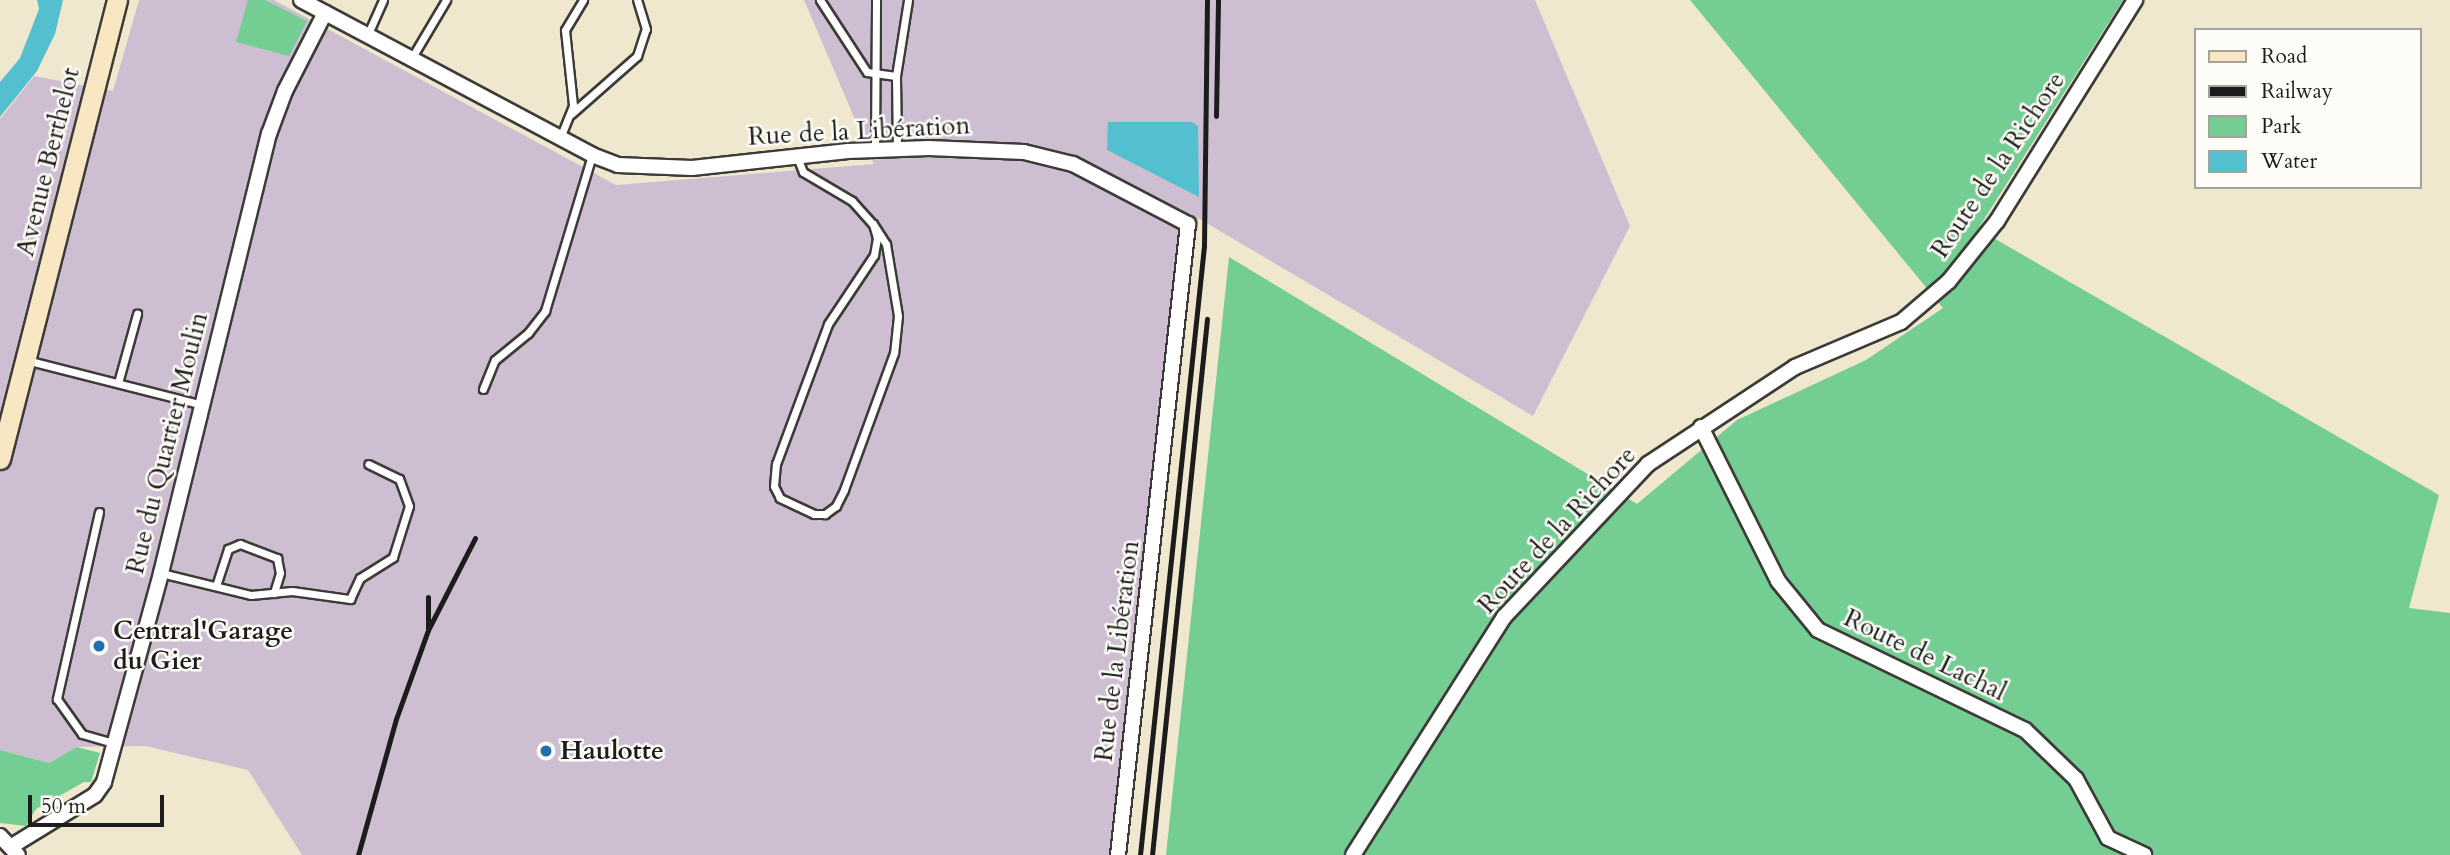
<!DOCTYPE html>
<html>
<head>
<meta charset="utf-8">
<style>
	body { margin:0 }
	#map { position:relative; width:2450px; height:855px; overflow:hidden; background:#f0e8ce; font-family:Cardo,serif }
	div>[style] { position:absolute }
	.industrial>* { inset:0; background:#cebed1 }
	.green>* { inset:0; background:#74cd93 }
	.water>* { inset:0; background:#54bfcf }
	.roads { filter:drop-shadow(2px 0 #3c3b37) drop-shadow(-2px 0 #3c3b37) drop-shadow(0 2px #3c3b37) drop-shadow(0 -2px #3c3b37) }
	.lane>* { height:7px; margin:-3.5px; padding:0 3.5px; transform-origin:3.5px; border-radius:3.5px; background:#fff }
	.street>* { height:14px; margin:-7px; padding:0 7px; transform-origin:7px; border-radius:7px; background:#fff }
	.secondary>* { height:19px; margin:-9.5px; padding:0 9.5px; transform-origin:9.5px; border-radius:9.5px; background:#f9e7c3 }
	.rail>* { height:5px; margin:-2.5px; padding:0 2.5px; transform-origin:2.5px; border-radius:2.5px; background:#1c1c1c }
	.dots>* { width:19px; height:19px; translate:-50% -50%; box-sizing:border-box; border:4px solid #fdfcf7; border-radius:50% }
	span { translate:-50% -50%; white-space:nowrap; text-align:center; line-height:1.15; -webkit-text-stroke:5px #fdfcf7; paint-order:stroke }
	.street-label { font-size:26px; color:#1c1c1c }
	.poi-label { font-size:26px; color:#1c1c1c; font-weight:700 }
	.left { translate:0 -50%; text-align:left }
	.legend { position:absolute; left:2194px; top:28px; width:228px; height:161px; box-sizing:border-box; background:#fdfcf7; border:2px solid #a3a29f; margin:0; padding:9px 12px; list-style:none; font-size:21px; color:#1c1c1c }
	.legend li { display:flex; align-items:center; gap:14px; height:35px }
	.legend b { width:35px; border:2px solid #a3a29f }
	.scale { position:absolute; left:28px; top:795px; width:136px; height:32px; box-sizing:border-box; border:4px solid #1c1c1c; border-top:0; padding-left:9px; font-size:21px; line-height:24px; white-space:nowrap; color:#1c1c1c; -webkit-text-stroke:5px #fdfcf7; paint-order:stroke }
</style>
</head>
<body>
<div id="map">
	<div class="industrial">
		<i style="clip-path:polygon(139px 0,274px 0,616px 185px,874px 164px,804px 0,1535px 0,1630px 226px,1533px 416px,1198px 218px,1127px 855px,302px 855px,248px 770px,145px 746px,77px 747px,49px 763px,0 750px,0 119px,34px 76px,113px 91px)"></i>
	</div>
	<div class="green">
		<i style="clip-path:polygon(248px 0,265px 0,307px 21px,289px 56px,236px 42px)"></i>
		<i style="clip-path:polygon(1690px 0,2123px 0,1978px 229px,2439px 495px,2409px 608px,2450px 613px,2450px 855px,1166px 855px,1229px 257px,1637px 504px,1737px 420px,1866px 360px,1943px 308px)"></i>
		<i style="clip-path:polygon(77px 747px,100px 753px,91px 782px,84px 782px,36px 809px,26px 826px,0 823px,0 750px,49px 763px)"></i>
	</div>
	<div class="water">
		<i style="clip-path:polygon(37px 0,63px 0,55px 34px,37px 71px,0 117px,0 82px,20px 58px,39px 9px)"></i>
		<i style="clip-path:polygon(1108px 122px,1192px 122px,1198px 126px,1199px 197px,1107px 150px)"></i>
	</div>
	<div class="roads">
		<div class="lane">
			<i style="left:820px;top:0;width:86px;rotate:56.9deg"></i>
			<i style="left:867px;top:72px;width:29px;rotate:8deg"></i>
			<i style="left:367px;top:36px;width:39px;rotate:-66deg"></i>
			<i style="left:411px;top:59px;width:69px;rotate:-59.3deg"></i>
			<i style="left:571px;top:114px;width:88px;rotate:-41.3deg"></i>
			<i style="left:637px;top:56px;width:28px;rotate:-72deg"></i>
			<i style="left:646px;top:29px;width:30px;rotate:-107deg"></i>
			<i style="left:560px;top:138px;width:35px;rotate:-68deg"></i>
			<i style="left:573px;top:105px;width:75px;rotate:-96.1deg"></i>
			<i style="left:565px;top:30px;width:35px;rotate:-59deg"></i>
			<i style="left:875px;top:149px;width:149px;rotate:-89.6deg"></i>
			<i style="left:897px;top:149px;width:73px;rotate:-90.8deg"></i>
			<i style="left:896px;top:76px;width:77px;rotate:-81deg"></i>
			<i style="left:797px;top:157px;width:16px;rotate:68deg"></i>
			<i style="left:803px;top:172px;width:57px;rotate:30.6deg"></i>
			<i style="left:852px;top:201px;width:31px;rotate:48deg"></i>
			<i style="left:873px;top:224px;width:24px;rotate:57deg"></i>
			<i style="left:886px;top:244px;width:73px;rotate:80.5deg"></i>
			<i style="left:898px;top:316px;width:37px;rotate:96deg"></i>
			<i style="left:894px;top:353px;width:146px;rotate:110.1deg"></i>
			<i style="left:844px;top:490px;width:18px;rotate:117deg"></i>
			<i style="left:836px;top:506px;width:14px;rotate:144deg"></i>
			<i style="left:825px;top:514px;width:11px;rotate:180deg"></i>
			<i style="left:814px;top:514px;width:38px;rotate:-155deg"></i>
			<i style="left:780px;top:498px;width:13px;rotate:-117deg"></i>
			<i style="left:774px;top:486px;width:22px;rotate:-85deg"></i>
			<i style="left:776px;top:464px;width:149px;rotate:-69.6deg"></i>
			<i style="left:828px;top:324px;width:83px;rotate:-56.3deg"></i>
			<i style="left:874px;top:255px;width:17px;rotate:-80deg"></i>
			<i style="left:877px;top:238px;width:15px;rotate:-106deg"></i>
			<i style="left:26px;top:360px;width:182px;rotate:14.3deg"></i>
			<i style="left:118px;top:383px;width:72px;rotate:-74.6deg"></i>
			<i style="left:483px;top:389px;width:31px;rotate:-68deg"></i>
			<i style="left:495px;top:360px;width:43px;rotate:-39.3deg"></i>
			<i style="left:528px;top:333px;width:28px;rotate:-52deg"></i>
			<i style="left:545px;top:311px;width:163px;rotate:-73.2deg"></i>
			<i style="left:99px;top:512px;width:192px;rotate:102.7deg"></i>
			<i style="left:57px;top:699px;width:43px;rotate:54.5deg"></i>
			<i style="left:82px;top:734px;width:33px;rotate:16deg"></i>
			<i style="left:161px;top:573px;width:93px;rotate:13.7deg"></i>
			<i style="left:251px;top:595px;width:41px;rotate:-5.6deg"></i>
			<i style="left:292px;top:591px;width:59px;rotate:7.9deg"></i>
			<i style="left:350px;top:599px;width:23px;rotate:-65deg"></i>
			<i style="left:360px;top:578px;width:39px;rotate:-32deg"></i>
			<i style="left:393px;top:557px;width:53px;rotate:-72.6deg"></i>
			<i style="left:409px;top:506px;width:29px;rotate:-110deg"></i>
			<i style="left:399px;top:479px;width:34px;rotate:-154deg"></i>
			<i style="left:216px;top:586px;width:39px;rotate:-72deg"></i>
			<i style="left:228px;top:549px;width:13px;rotate:-23deg"></i>
			<i style="left:240px;top:544px;width:40px;rotate:21deg"></i>
			<i style="left:277px;top:558px;width:15px;rotate:79deg"></i>
			<i style="left:280px;top:573px;width:21px;rotate:107deg"></i>
		</div>
		<div class="street">
			<i style="left:301px;top:0;width:330px;rotate:28deg"></i>
			<i style="left:592px;top:155px;width:28px;rotate:21deg"></i>
			<i style="left:618px;top:165px;width:74px;rotate:2.3deg"></i>
			<i style="left:692px;top:168px;width:157px;rotate:-6.2deg"></i>
			<i style="left:848px;top:151px;width:81px;rotate:-2.1deg"></i>
			<i style="left:929px;top:148px;width:95px;rotate:2.4deg"></i>
			<i style="left:1024px;top:152px;width:50px;rotate:13.8deg"></i>
			<i style="left:1073px;top:164px;width:130px;rotate:27.6deg"></i>
			<i style="left:1188px;top:224px;width:635px;rotate:96.33deg"></i>
			<i style="left:1701px;top:427px;width:172px;rotate:63.4deg"></i>
			<i style="left:1778px;top:581px;width:63px;rotate:50.8deg"></i>
			<i style="left:1818px;top:630px;width:230px;rotate:25.8deg"></i>
			<i style="left:2025px;top:730px;width:71px;rotate:43.9deg"></i>
			<i style="left:2076px;top:779px;width:67px;rotate:61.5deg"></i>
			<i style="left:2108px;top:838px;width:40px;rotate:25deg"></i>
			<i style="left:0;top:836px;width:26px;rotate:47deg"></i>
			<i style="left:12px;top:846px;width:97px;rotate:-31.6deg"></i>
			<i style="left:95px;top:795px;width:16px;rotate:-55deg"></i>
			<i style="left:104px;top:782px;width:217px;rotate:-74.7deg"></i>
			<i style="left:161px;top:573px;width:452px;rotate:-76.2deg"></i>
			<i style="left:269px;top:134px;width:46px;rotate:-69.6deg"></i>
			<i style="left:285px;top:91px;width:88px;rotate:-62.9deg"></i>
			<i style="left:1353px;top:855px;width:282px;rotate:-57.6deg"></i>
			<i style="left:1504px;top:617px;width:210px;rotate:-46.7deg"></i>
			<i style="left:1648px;top:464px;width:176px;rotate:-33.4deg"></i>
			<i style="left:1795px;top:367px;width:115px;rotate:-23deg"></i>
			<i style="left:1901px;top:322px;width:63px;rotate:-40.5deg"></i>
			<i style="left:1949px;top:281px;width:77px;rotate:-51.3deg"></i>
			<i style="left:1997px;top:221px;width:261px;rotate:-58deg"></i>
		</div>
		<div class="secondary">
			<i style="left:0;top:459px;width:474px;rotate:-75.7deg"></i>
		</div>
	</div>
	<div class="rail">
		<i style="left:1216px;top:116px;width:116px;rotate:-89deg"></i>
		<i style="left:429px;top:628px;width:101px;rotate:-62.9deg"></i>
		<i style="left:358px;top:855px;width:141px;rotate:-74.4deg"></i>
		<i style="left:396px;top:719px;width:95px;rotate:-70.2deg"></i>
		<i style="left:428px;top:630px;width:33px;rotate:-90deg"></i>
		<i style="left:1140px;top:855px;width:612px;rotate:-84deg"></i>
		<i style="left:1204px;top:246px;width:246px;rotate:-89.3deg"></i>
		<i style="left:1152px;top:855px;width:539px;rotate:-84.14deg"></i>
	</div>
	<div class="dots">
		<i style="left:99px;top:646px;background:#1f6fb2"></i>
		<i style="left:546px;top:751px;background:#1f6fb2"></i>
	</div>
	<div class="street-label">
		<span style="left:859px;top:131px;rotate:-3deg">Rue de la Libération</span>
		<span style="left:48px;top:162px;rotate:-76deg">Avenue Berthelot</span>
		<span style="left:1998px;top:165px;rotate:-56deg">Route de la Richore</span>
		<span style="left:167px;top:443px;rotate:-76deg">Rue du Quartier Moulin</span>
		<span style="left:1557px;top:530px;rotate:-47deg">Route de la Richore</span>
		<span style="left:1117px;top:651px;rotate:-83deg">Rue de la Libération</span>
		<span style="left:1925px;top:655px;rotate:26deg">Route de Lachal</span>
	</div>
	<div class="poi-label">
		<span class="left" style="left:113px;top:646px">Central'Garage<br>du Gier</span>
		<span class="left" style="left:560px;top:751px">Haulotte</span>
	</div>
	<ul class="legend">
	<li><b style="height:9px;background:#f9e7c3"></b>Road</li>
	<li><b style="height:9px;background:#1c1c1c"></b>Railway</li>
	<li><b style="height:19px;background:#74cd93"></b>Park</li>
	<li><b style="height:19px;background:#54bfcf"></b>Water</li>
	</ul>
	<div class="scale">50 m</div>
</div>
</body>
</html>
